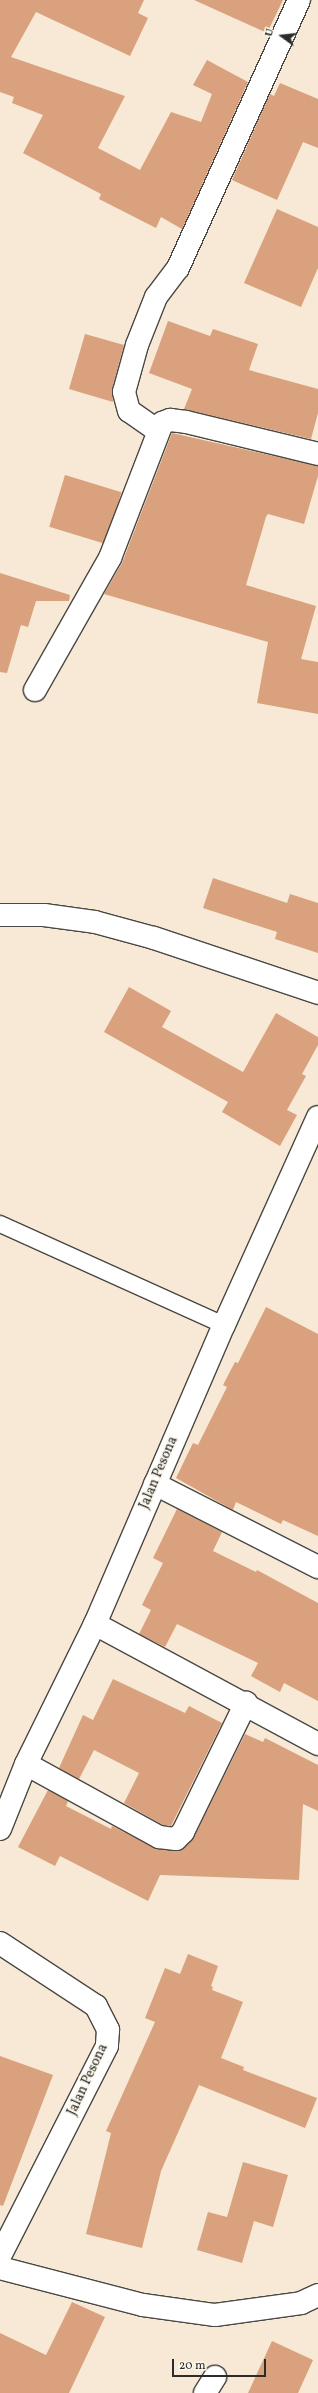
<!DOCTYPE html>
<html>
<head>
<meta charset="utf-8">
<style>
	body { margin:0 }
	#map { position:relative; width:318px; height:2393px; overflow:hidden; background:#f7e9d5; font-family:Vollkorn,serif }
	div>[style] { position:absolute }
	.building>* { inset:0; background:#d9a17d; transform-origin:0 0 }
	.roads { filter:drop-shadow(1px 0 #4a4844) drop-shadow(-1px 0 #4a4844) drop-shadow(0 1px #4a4844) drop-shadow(0 -1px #4a4844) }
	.lane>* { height:16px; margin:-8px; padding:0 8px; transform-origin:8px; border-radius:8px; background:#fff }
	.street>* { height:22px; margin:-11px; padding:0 11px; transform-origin:11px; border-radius:11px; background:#fff }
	span { translate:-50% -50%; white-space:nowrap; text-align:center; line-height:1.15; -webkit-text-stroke:3.5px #fbf7ec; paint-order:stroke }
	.street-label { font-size:14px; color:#2b2b2b }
	.north { position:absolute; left:262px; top:16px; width:40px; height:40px; -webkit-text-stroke:3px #fbf7ec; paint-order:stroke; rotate:285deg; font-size:11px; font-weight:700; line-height:16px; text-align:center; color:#2b2b2b }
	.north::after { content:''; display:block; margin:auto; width:14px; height:18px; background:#2b2b2b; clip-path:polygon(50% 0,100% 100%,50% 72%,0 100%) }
	.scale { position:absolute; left:172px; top:2359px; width:94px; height:18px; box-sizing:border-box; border:2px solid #2b2b2b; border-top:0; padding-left:5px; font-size:12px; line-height:14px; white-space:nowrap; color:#2b2b2b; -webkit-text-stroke:3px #fbf7ec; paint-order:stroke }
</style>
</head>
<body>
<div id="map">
	<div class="building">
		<i style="clip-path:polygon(0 0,144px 0,138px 13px,148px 18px,130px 56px,36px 12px,11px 57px,125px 96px,98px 148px,140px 170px,171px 112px,201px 122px,212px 94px,193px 85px,207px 60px,248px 82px,182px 229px,161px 217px,156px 228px,99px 199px,101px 194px,23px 153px,43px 115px,12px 103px,14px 97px,0 92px)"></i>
		<i style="clip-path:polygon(194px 0,283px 0,267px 33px)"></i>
		<i style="clip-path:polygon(280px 83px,318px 99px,318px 148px,303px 142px,277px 200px,232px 180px,270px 94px,274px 96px)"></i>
		<i style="clip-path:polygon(277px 209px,318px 227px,318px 268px,301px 307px,244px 283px)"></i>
		<i style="clip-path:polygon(168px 321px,210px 336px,213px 329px,258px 344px,249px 370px,318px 389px,318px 413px,311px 439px,184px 409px,192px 389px,149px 373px)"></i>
		<i style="clip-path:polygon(85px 334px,124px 345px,112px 389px,113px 402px,69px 389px)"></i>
		<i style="clip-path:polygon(172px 433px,318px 466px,318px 476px,304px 524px,268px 514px,266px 517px,246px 585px,316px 606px,301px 659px,318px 662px,318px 714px,257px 703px,268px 642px,104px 594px,122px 563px)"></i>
		<i style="left:65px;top:475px;width:59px;height:54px;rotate:17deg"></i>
		<i style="clip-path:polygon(0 573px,70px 595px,69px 601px,36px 601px,28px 627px,21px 625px,7px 673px,0 672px)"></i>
		<i style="clip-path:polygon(213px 878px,287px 903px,290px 894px,318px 903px,318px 953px,275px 939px,277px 932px,203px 908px)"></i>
		<i style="clip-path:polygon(129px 987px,171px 1011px,162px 1027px,243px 1072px,276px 1013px,318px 1037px,318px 1045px,302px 1074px,306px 1076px,287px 1110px,297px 1115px,280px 1146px,222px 1112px,228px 1102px,104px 1032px)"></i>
		<i style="clip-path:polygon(266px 1307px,318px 1334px,318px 1536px,283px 1520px,281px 1524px,236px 1502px,233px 1510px,176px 1478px,193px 1443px,198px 1445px,227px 1387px,223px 1385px,235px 1362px,238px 1363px)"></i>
		<i style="clip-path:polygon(177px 1509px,222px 1532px,213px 1551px,256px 1572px,257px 1570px,318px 1603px,318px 1701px,284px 1683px,280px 1692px,251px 1676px,258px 1663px,177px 1624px,165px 1647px,139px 1634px,151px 1610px,142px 1605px,163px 1563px,153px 1558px)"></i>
		<i style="clip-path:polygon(113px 1679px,185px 1713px,189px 1706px,222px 1723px,171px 1826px,163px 1825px,124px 1803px,139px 1773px,94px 1750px,79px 1779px,59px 1768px,83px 1715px,93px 1720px)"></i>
		<i style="clip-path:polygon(245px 1734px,263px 1742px,265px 1738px,318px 1765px,318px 1811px,303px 1804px,299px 1880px,160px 1875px,148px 1901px,60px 1856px,55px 1866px,18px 1847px,48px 1790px,68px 1801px,66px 1806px,111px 1829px,112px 1826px,157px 1849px,180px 1851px,194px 1837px)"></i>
		<i style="clip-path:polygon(188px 1954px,218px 1966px,211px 1986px,213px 1987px,212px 1990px,243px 2002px,221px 2058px,244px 2067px,243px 2070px,317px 2098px,305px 2128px,199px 2085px,161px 2171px,142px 2248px,86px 2234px,111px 2133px,106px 2131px,155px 2022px,145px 2018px,165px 1968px,180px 1974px)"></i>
		<i style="clip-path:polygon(0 2056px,53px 2075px,3px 2206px,0 2205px)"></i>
		<i style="clip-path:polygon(243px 2162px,288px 2175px,273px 2227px,254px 2221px,242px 2263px,197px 2250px,208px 2212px,227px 2217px)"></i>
		<i style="clip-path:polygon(72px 2302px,105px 2317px,69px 2393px,0 2393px,0 2333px,46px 2355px)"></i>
		<i style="clip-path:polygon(272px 2341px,313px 2360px,298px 2393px,248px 2393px)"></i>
	</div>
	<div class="roads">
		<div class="lane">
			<i style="left:0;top:1224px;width:246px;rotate:24.3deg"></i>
		</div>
		<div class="street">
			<i style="left:158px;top:431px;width:35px;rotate:-145deg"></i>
			<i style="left:129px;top:411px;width:20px;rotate:-105deg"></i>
			<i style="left:124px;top:392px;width:49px;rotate:-74.5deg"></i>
			<i style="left:137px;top:345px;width:52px;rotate:-68.4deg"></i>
			<i style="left:156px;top:297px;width:36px;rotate:-53deg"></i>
			<i style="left:178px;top:268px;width:294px;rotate:-65.7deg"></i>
			<i style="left:35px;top:690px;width:152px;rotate:-60.4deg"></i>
			<i style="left:110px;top:558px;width:145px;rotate:-68.9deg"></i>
			<i style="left:162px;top:423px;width:9px;rotate:-21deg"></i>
			<i style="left:170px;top:420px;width:16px;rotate:7deg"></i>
			<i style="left:186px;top:422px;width:136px;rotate:13.6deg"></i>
			<i style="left:0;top:915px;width:44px"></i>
			<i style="left:44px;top:915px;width:51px;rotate:7.8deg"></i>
			<i style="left:95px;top:922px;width:61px;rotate:15.2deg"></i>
			<i style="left:154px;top:938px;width:173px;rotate:18.5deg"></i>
			<i style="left:155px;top:1484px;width:183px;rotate:27deg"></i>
			<i style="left:95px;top:1624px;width:253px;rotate:28.3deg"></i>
			<i style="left:26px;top:1764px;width:152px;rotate:28.8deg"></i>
			<i style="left:159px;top:1837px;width:17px;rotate:7deg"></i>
			<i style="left:176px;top:1839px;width:10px;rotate:-45deg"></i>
			<i style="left:183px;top:1832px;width:144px;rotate:-64deg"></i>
			<i style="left:0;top:1829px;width:70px;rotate:-68.2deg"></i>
			<i style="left:26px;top:1764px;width:156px;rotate:-63.8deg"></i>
			<i style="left:95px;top:1624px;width:326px;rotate:-66.7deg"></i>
			<i style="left:224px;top:1325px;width:228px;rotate:-65.7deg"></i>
			<i style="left:0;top:1943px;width:115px;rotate:33.3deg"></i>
			<i style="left:96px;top:2006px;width:27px;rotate:63deg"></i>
			<i style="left:108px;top:2030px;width:16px;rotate:94deg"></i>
			<i style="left:107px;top:2046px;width:236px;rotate:117deg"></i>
			<i style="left:0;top:2268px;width:148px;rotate:14.5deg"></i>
			<i style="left:143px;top:2305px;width:73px;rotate:7.9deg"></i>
			<i style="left:215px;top:2315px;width:87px;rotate:-7.9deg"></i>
			<i style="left:301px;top:2303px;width:19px;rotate:-25deg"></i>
			<i style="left:205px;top:2393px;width:19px;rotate:-58deg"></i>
		</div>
	</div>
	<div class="street-label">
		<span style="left:159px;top:1473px;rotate:-67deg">Jalan Pesona</span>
		<span style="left:88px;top:2080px;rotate:-65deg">Jalan Pesona</span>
	</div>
	<div class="north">U</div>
	<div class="scale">20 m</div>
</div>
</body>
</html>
